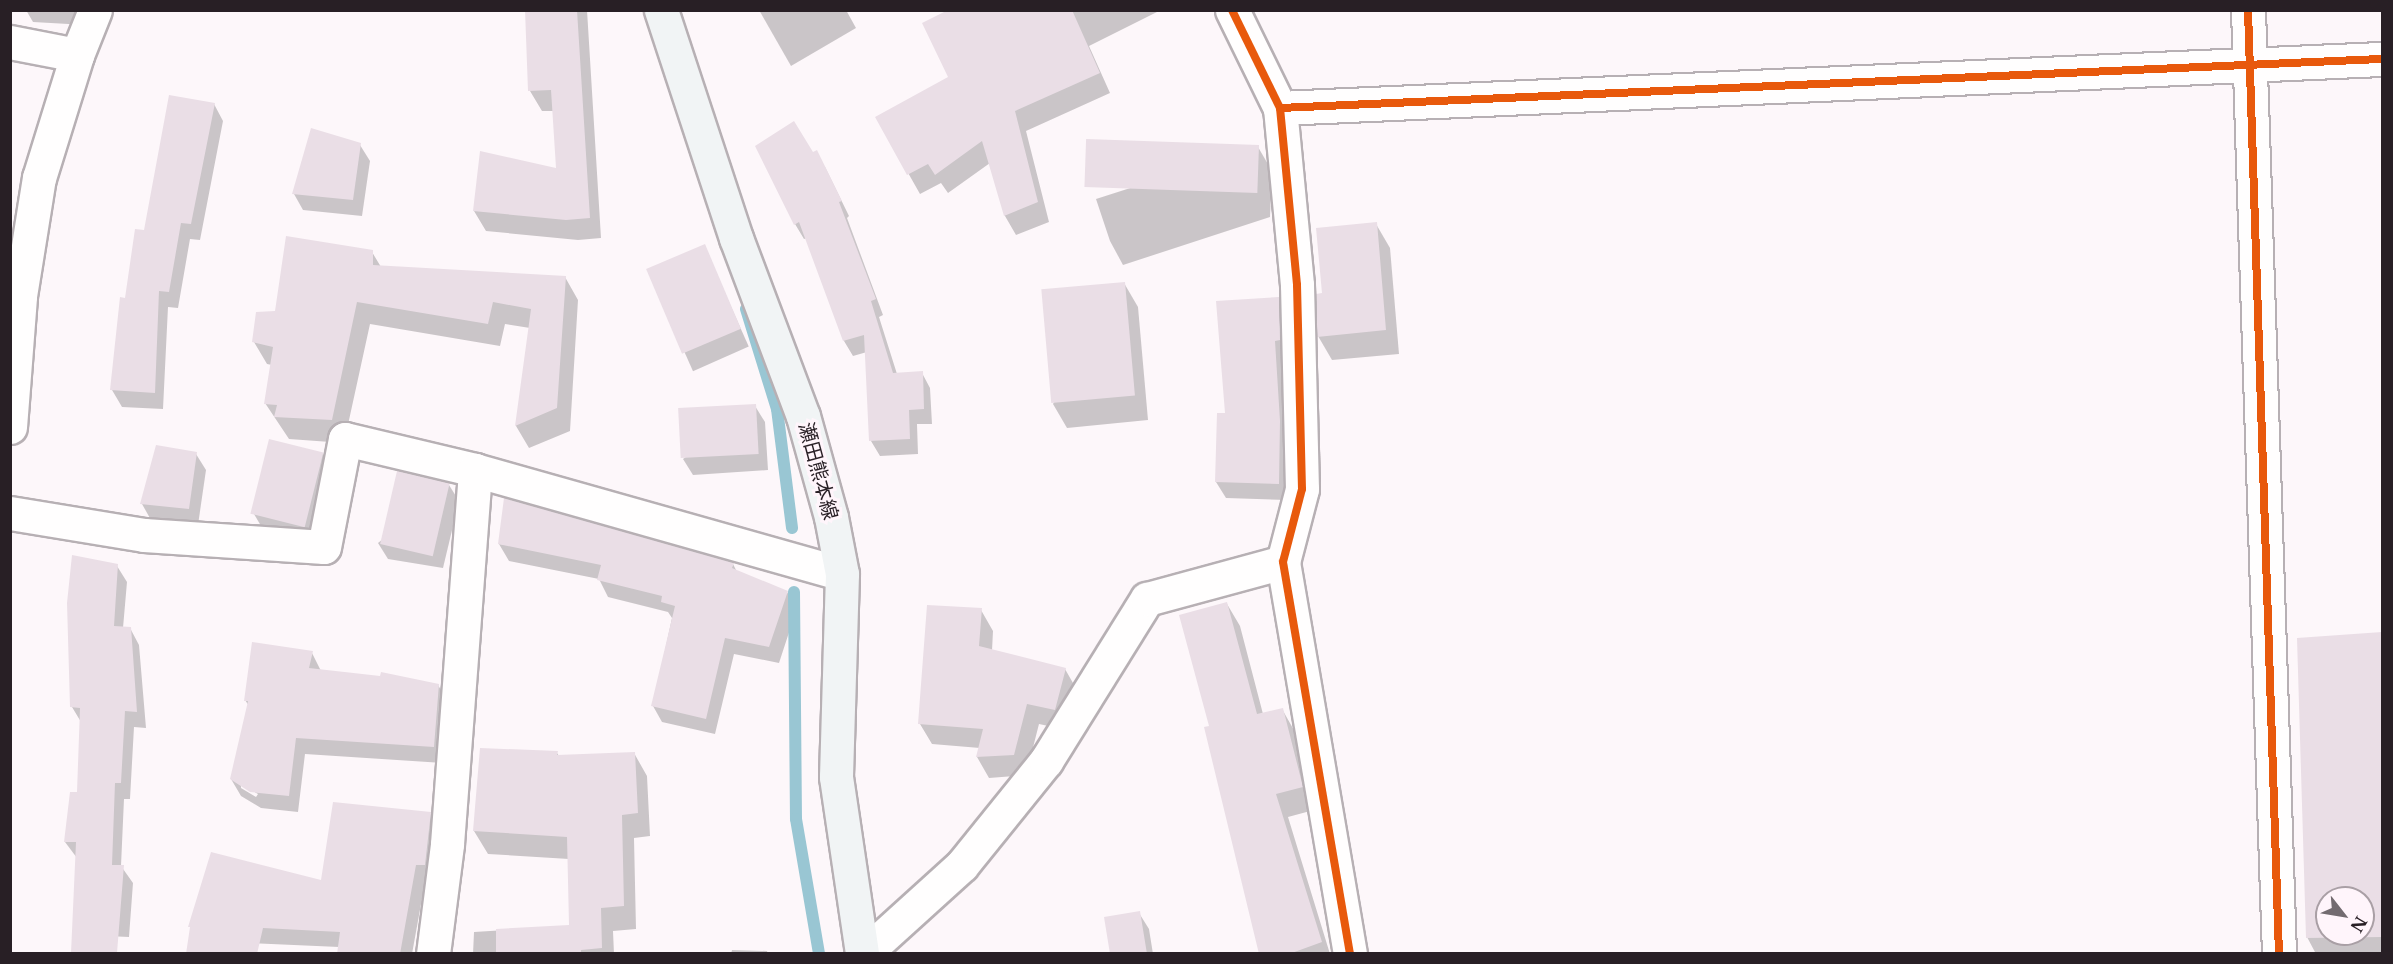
<!DOCTYPE html>
<html>
<head>
<meta charset="utf-8">
<style>
	body { margin:0 }
	#map { position:relative; width:2393px; height:964px; overflow:hidden; background:#fdf7fa; font-family:"Libre Baskerville","Noto Sans JP",serif }
	div>[style] { position:absolute }
	.shadow>* { inset:0; background:#0003; transform-origin:0 0 }
	.stream>* { height:12px; margin:-6px; padding:0 6px; transform-origin:6px; border-radius:6px; background:#99c6d3 }
	.building>* { inset:0; background:#eadee6; transform-origin:0 0 }
	.roads { filter:drop-shadow(2px 0 #b7b0b4) drop-shadow(-2px 0 #b7b0b4) drop-shadow(0 2px #b7b0b4) drop-shadow(0 -2px #b7b0b4) }
	.street>* { height:33px; margin:-16.5px; padding:0 16.5px; transform-origin:16.5px; border-radius:16.5px; background:#fffefe }
	.secondary>* { height:33px; margin:-16.5px; padding:0 16.5px; transform-origin:16.5px; border-radius:16.5px; background:#f1f4f5 }
	.cycleway>* { height:8px; margin:-4px; padding:0 4px; transform-origin:4px; border-radius:4px; background:#e8590c }
	span { translate:-50% -50%; white-space:nowrap; text-align:center; line-height:1.15; -webkit-text-stroke:6px #fff5fb; paint-order:stroke }
	.street-label { font-size:20px; color:#281f25 }
	.frame { position:absolute; inset:0; border:12px solid #281f25; pointer-events:none }
	.north { position:absolute; left:2315px; top:886px; width:60px; height:60px; box-sizing:border-box; background:#fff5fb; border:2px solid #a99fa5; border-radius:50%; rotate:121deg; font-size:16px; font-weight:700; line-height:24px; text-align:center; color:#281f25 }
	.north::after { content:''; display:block; margin:auto; width:21px; height:27px; background:#736b70; clip-path:polygon(50% 0,100% 100%,50% 72%,0 100%) }
</style>
</head>
<body>
<div id="map">
	<div class="shadow">
		<i style="clip-path:polygon(26px 10px,88px 10px,86px 25px,33px 22px)"></i>
		<i style="clip-path:polygon(526px 10px,587px 10px,601px 238px,578px 240px,486px 231px,474px 211px,558px 170px,554px 111px,542px 111px,530px 91px)"></i>
		<i style="clip-path:polygon(759px 10px,846px 10px,856px 28px,791px 66px)"></i>
		<i style="clip-path:polygon(952px 10px,1161px 10px,1089px 46px,1110px 93px,1026px 131px,1049px 222px,1016px 235px,1005px 216px,990px 163px,948px 193px,941px 183px,920px 194px,877px 118px,950px 77px)"></i>
		<i style="clip-path:polygon(214px 104px,223px 121px,200px 240px,190px 239px,178px 308px,168px 307px,163px 409px,122px 407px,112px 390px,126px 299px)"></i>
		<i style="clip-path:polygon(360px 145px,370px 161px,362px 216px,303px 210px,294px 194px)"></i>
		<i style="clip-path:polygon(1258px 147px,1272px 171px,1270px 217px,1123px 265px,1110px 241px,1096px 199px)"></i>
		<i style="clip-path:polygon(813px 154px,825px 167px,849px 216px,847px 218px,883px 315px,879px 317px,897px 374px,922px 373px,930px 388px,932px 424px,917px 424px,918px 454px,880px 456px,871px 441px,867px 352px,853px 356px,844px 341px,807px 238px,804px 239px,795px 224px)"></i>
		<i style="clip-path:polygon(1376px 224px,1390px 248px,1399px 354px,1332px 360px,1318px 336px,1323px 295px)"></i>
		<i style="left:704px;top:246px;width:110px;height:61px;rotate:66deg"></i>
		<i style="clip-path:polygon(372px 252px,381px 267px,565px 277px,578px 300px,570px 431px,529px 448px,516px 426px,530px 328px,505px 324px,500px 346px,370px 324px,344px 443px,289px 439px,265px 403px,272px 365px,267px 364px,254px 342px,276px 313px)"></i>
		<i style="clip-path:polygon(1124px 283px,1138px 307px,1148px 420px,1067px 428px,1053px 404px)"></i>
		<i style="clip-path:polygon(1278px 298px,1287px 315px,1287px 500px,1226px 498px,1216px 482px,1226px 414px)"></i>
		<i style="clip-path:polygon(755px 406px,765px 422px,768px 470px,693px 475px,683px 459px)"></i>
		<i style="clip-path:polygon(270px 441px,322px 453px,332px 470px,318px 533px,264px 531px,254px 514px)"></i>
		<i style="clip-path:polygon(196px 454px,206px 470px,198px 525px,151px 520px,142px 504px)"></i>
		<i style="clip-path:polygon(449px 485px,459px 501px,443px 568px,388px 559px,378px 543px)"></i>
		<i style="clip-path:polygon(499px 544px,733px 564px,737px 572px,787px 592px,797px 608px,779px 663px,734px 654px,715px 734px,662px 722px,653px 706px,672px 618px,668px 612px,608px 597px,599px 579px,509px 561px)"></i>
		<i style="clip-path:polygon(117px 566px,127px 582px,123px 628px,130px 628px,139px 645px,146px 728px,134px 727px,130px 799px,124px 799px,121px 866px,133px 883px,129px 937px,84px 935px,77px 858px,65px 842px,78px 793px,81px 722px,72px 707px)"></i>
		<i style="clip-path:polygon(1227px 604px,1240px 626px,1263px 714px,1282px 709px,1295px 732px,1314px 810px,1288px 817px,1330px 954px,1261px 954px,1211px 727px)"></i>
		<i style="clip-path:polygon(981px 610px,993px 631px,992px 651px,1065px 669px,1077px 690px,1067px 730px,1039px 724px,1026px 775px,989px 778px,977px 757px,980px 748px,932px 744px,920px 724px)"></i>
		<i style="clip-path:polygon(evenodd,2382px 634px,2382px 954px,2316px 954px,2307px 937px,2299px 640px,2382px 634px,2327px 898px,2363px 898px,2363px 934px,2327px 934px,2327px 898px)"></i>
		<i style="clip-path:polygon(evenodd,312px 653px,321px 671px,438px 685px,448px 702px,443px 763px,305px 754px,298px 812px,261px 808px,241px 796px,231px 779px,249px 706px,245px 700px,312px 653px,241px 784px,258px 794px,256px 797px,241px 788px,241px 784px)"></i>
		<i style="clip-path:polygon(482px 749px,557px 753px,559px 756px,634px 753px,647px 776px,650px 836px,634px 838px,636px 929px,613px 931px,614px 954px,473px 954px,474px 932px,571px 926px,569px 859px,488px 854px,474px 831px)"></i>
		<i style="clip-path:polygon(430px 813px,439px 830px,434px 881px,425px 882px,412px 954px,338px 954px,339px 947px,200px 941px,322px 882px)"></i>
		<i style="clip-path:polygon(1139px 913px,1149px 929px,1153px 954px,1111px 954px)"></i>
		<i style="clip-path:polygon(732px 950px,767px 951px,768px 954px,731px 954px)"></i>
	</div>
	<div class="stream">
		<i style="left:746px;top:309px;width:105px;rotate:72.8deg"></i>
		<i style="left:777px;top:409px;width:120px;rotate:82.8deg"></i>
		<i style="left:794px;top:592px;width:227px;rotate:89.5deg"></i>
		<i style="left:796px;top:819px;width:137px;rotate:80.3deg"></i>
	</div>
	<div class="building">
		<i style="clip-path:polygon(525px 10px,577px 10px,590px 218px,566px 220px,473px 211px,480px 151px,556px 168px,551px 90px,528px 91px)"></i>
		<i style="clip-path:polygon(948px 10px,1072px 10px,1100px 73px,1015px 111px,1038px 202px,1004px 216px,982px 141px,935px 175px,928px 164px,907px 175px,875px 117px,948px 77px,922px 23px)"></i>
		<i style="clip-path:polygon(169px 95px,215px 103px,191px 224px,181px 223px,169px 292px,159px 291px,155px 393px,110px 390px,120px 297px,125px 298px,135px 229px,144px 230px)"></i>
		<i style="clip-path:polygon(794px 121px,813px 152px,817px 150px,842px 201px,839px 202px,876px 299px,871px 301px,893px 373px,923px 371px,924px 409px,909px 410px,910px 439px,869px 441px,864px 335px,843px 341px,799px 222px,794px 225px,755px 146px)"></i>
		<i style="clip-path:polygon(311px 128px,361px 143px,353px 200px,292px 194px)"></i>
		<i style="left:1259px;top:145px;width:48px;height:173px;rotate:92deg"></i>
		<i style="clip-path:polygon(1377px 222px,1386px 330px,1317px 337px,1316px 294px,1322px 293px,1316px 228px)"></i>
		<i style="clip-path:polygon(286px 236px,373px 250px,373px 265px,566px 276px,557px 408px,515px 426px,531px 309px,493px 302px,488px 324px,357px 302px,332px 420px,274px 417px,277px 405px,264px 404px,273px 347px,252px 342px,256px 312px,275px 311px)"></i>
		<i style="left:705px;top:244px;width:92px;height:64px;rotate:67deg"></i>
		<i style="left:1125px;top:282px;width:114px;height:84px;rotate:85deg"></i>
		<i style="clip-path:polygon(1279px 297px,1280px 340px,1275px 341px,1280px 421px,1279px 484px,1215px 482px,1217px 413px,1225px 413px,1216px 301px)"></i>
		<i style="left:756px;top:404px;width:50px;height:78px;rotate:87deg"></i>
		<i style="left:269px;top:439px;width:56px;height:77px;rotate:14deg"></i>
		<i style="clip-path:polygon(156px 445px,197px 452px,189px 509px,140px 504px)"></i>
		<i style="left:397px;top:471px;width:54px;height:75px;rotate:13deg"></i>
		<i style="clip-path:polygon(504px 498px,734px 563px,732px 568px,788px 591px,769px 647px,725px 638px,706px 719px,651px 706px,675px 606px,661px 602px,662px 596px,597px 580px,601px 565px,498px 544px)"></i>
		<i style="clip-path:polygon(72px 555px,118px 564px,114px 626px,131px 627px,137px 712px,125px 711px,121px 783px,115px 783px,112px 865px,124px 865px,117px 953px,71px 953px,76px 842px,64px 842px,70px 792px,77px 792px,80px 708px,70px 707px,67px 603px)"></i>
		<i style="clip-path:polygon(1227px 602px,1257px 714px,1283px 708px,1303px 787px,1276px 794px,1322px 942px,1289px 954px,1259px 954px,1204px 727px,1209px 726px,1179px 615px)"></i>
		<i style="clip-path:polygon(927px 605px,982px 608px,979px 646px,1066px 668px,1055px 710px,1027px 704px,1014px 755px,976px 757px,983px 729px,918px 724px)"></i>
		<i style="clip-path:polygon(evenodd,2382px 632px,2382px 937px,2306px 938px,2297px 638px,2382px 632px,2327px 898px,2363px 898px,2363px 934px,2327px 934px,2327px 898px)"></i>
		<i style="clip-path:polygon(252px 642px,313px 651px,309px 668px,380px 676px,381px 672px,439px 684px,434px 747px,296px 738px,289px 796px,250px 792px,230px 779px,248px 701px,244px 701px)"></i>
		<i style="clip-path:polygon(480px 748px,558px 751px,557px 755px,635px 752px,638px 813px,622px 815px,624px 906px,601px 908px,602px 948px,581px 950px,581px 954px,496px 954px,496px 929px,569px 925px,567px 837px,473px 831px)"></i>
		<i style="clip-path:polygon(333px 802px,431px 812px,425px 865px,416px 865px,400px 954px,337px 954px,340px 932px,263px 928px,257px 954px,186px 954px,190px 927px,188px 927px,211px 852px,321px 880px)"></i>
		<i style="clip-path:polygon(1140px 911px,1147px 954px,1110px 954px,1104px 917px)"></i>
	</div>
	<div class="roads">
		<div class="street">
			<i style="left:1232px;top:10px;width:109px;rotate:63.9deg"></i>
			<i style="left:1280px;top:108px;width:178px;rotate:84.5deg"></i>
			<i style="left:1297px;top:285px;width:204px;rotate:88.6deg"></i>
			<i style="left:1302px;top:489px;width:75px;rotate:104.6deg"></i>
			<i style="left:1283px;top:562px;width:398px;rotate:80.3deg"></i>
			<i style="left:2248px;top:10px;width:945px;rotate:88.12deg"></i>
			<i style="left:10px;top:42px;width:68px;rotate:11deg"></i>
			<i style="left:1280px;top:108px;width:1103px;rotate:-2.55deg"></i>
			<i style="left:10px;top:427px;width:131px;rotate:-85.6deg"></i>
			<i style="left:20px;top:296px;width:120px;rotate:-80.9deg"></i>
			<i style="left:39px;top:178px;width:129px;rotate:-72.8deg"></i>
			<i style="left:77px;top:55px;width:48px;rotate:-68.2deg"></i>
			<i style="left:10px;top:513px;width:136px;rotate:9.3deg"></i>
			<i style="left:144px;top:535px;width:180px;rotate:3.8deg"></i>
			<i style="left:324px;top:547px;width:110px;rotate:-79deg"></i>
			<i style="left:345px;top:439px;width:134px;rotate:13.4deg"></i>
			<i style="left:475px;top:470px;width:381px;rotate:15.8deg"></i>
			<i style="left:433px;top:954px;width:111px;rotate:-82.7deg"></i>
			<i style="left:447px;top:844px;width:375px;rotate:-85.7deg"></i>
			<i style="left:864px;top:954px;width:132px;rotate:-42.2deg"></i>
			<i style="left:962px;top:865px;width:134px;rotate:-51.1deg"></i>
			<i style="left:1046px;top:761px;width:191px;rotate:-58.1deg"></i>
			<i style="left:1147px;top:599px;width:141px;rotate:-15.2deg"></i>
		</div>
		<div class="secondary">
			<i style="left:661px;top:10px;width:240px;rotate:71.8deg"></i>
			<i style="left:736px;top:238px;width:190px;rotate:69.4deg"></i>
			<i style="left:803px;top:416px;width:105px;rotate:74.5deg"></i>
			<i style="left:831px;top:517px;width:58px;rotate:79.1deg"></i>
			<i style="left:842px;top:574px;width:203px;rotate:91.7deg"></i>
			<i style="left:836px;top:777px;width:179px;rotate:81.6deg"></i>
		</div>
	</div>
	<div class="cycleway">
		<i style="left:1232px;top:10px;width:109px;rotate:63.9deg"></i>
		<i style="left:1280px;top:108px;width:178px;rotate:84.5deg"></i>
		<i style="left:1297px;top:285px;width:204px;rotate:88.6deg"></i>
		<i style="left:1302px;top:489px;width:75px;rotate:104.6deg"></i>
		<i style="left:1283px;top:562px;width:398px;rotate:80.3deg"></i>
		<i style="left:2248px;top:10px;width:945px;rotate:88.12deg"></i>
		<i style="left:1280px;top:108px;width:1103px;rotate:-2.55deg"></i>
	</div>
	<div class="street-label">
		<span style="left:818px;top:471px;rotate:75deg">瀬田熊本線</span>
	</div>
	<div class="frame"></div>
	<div class="north">N</div>
</div>
</body>
</html>
